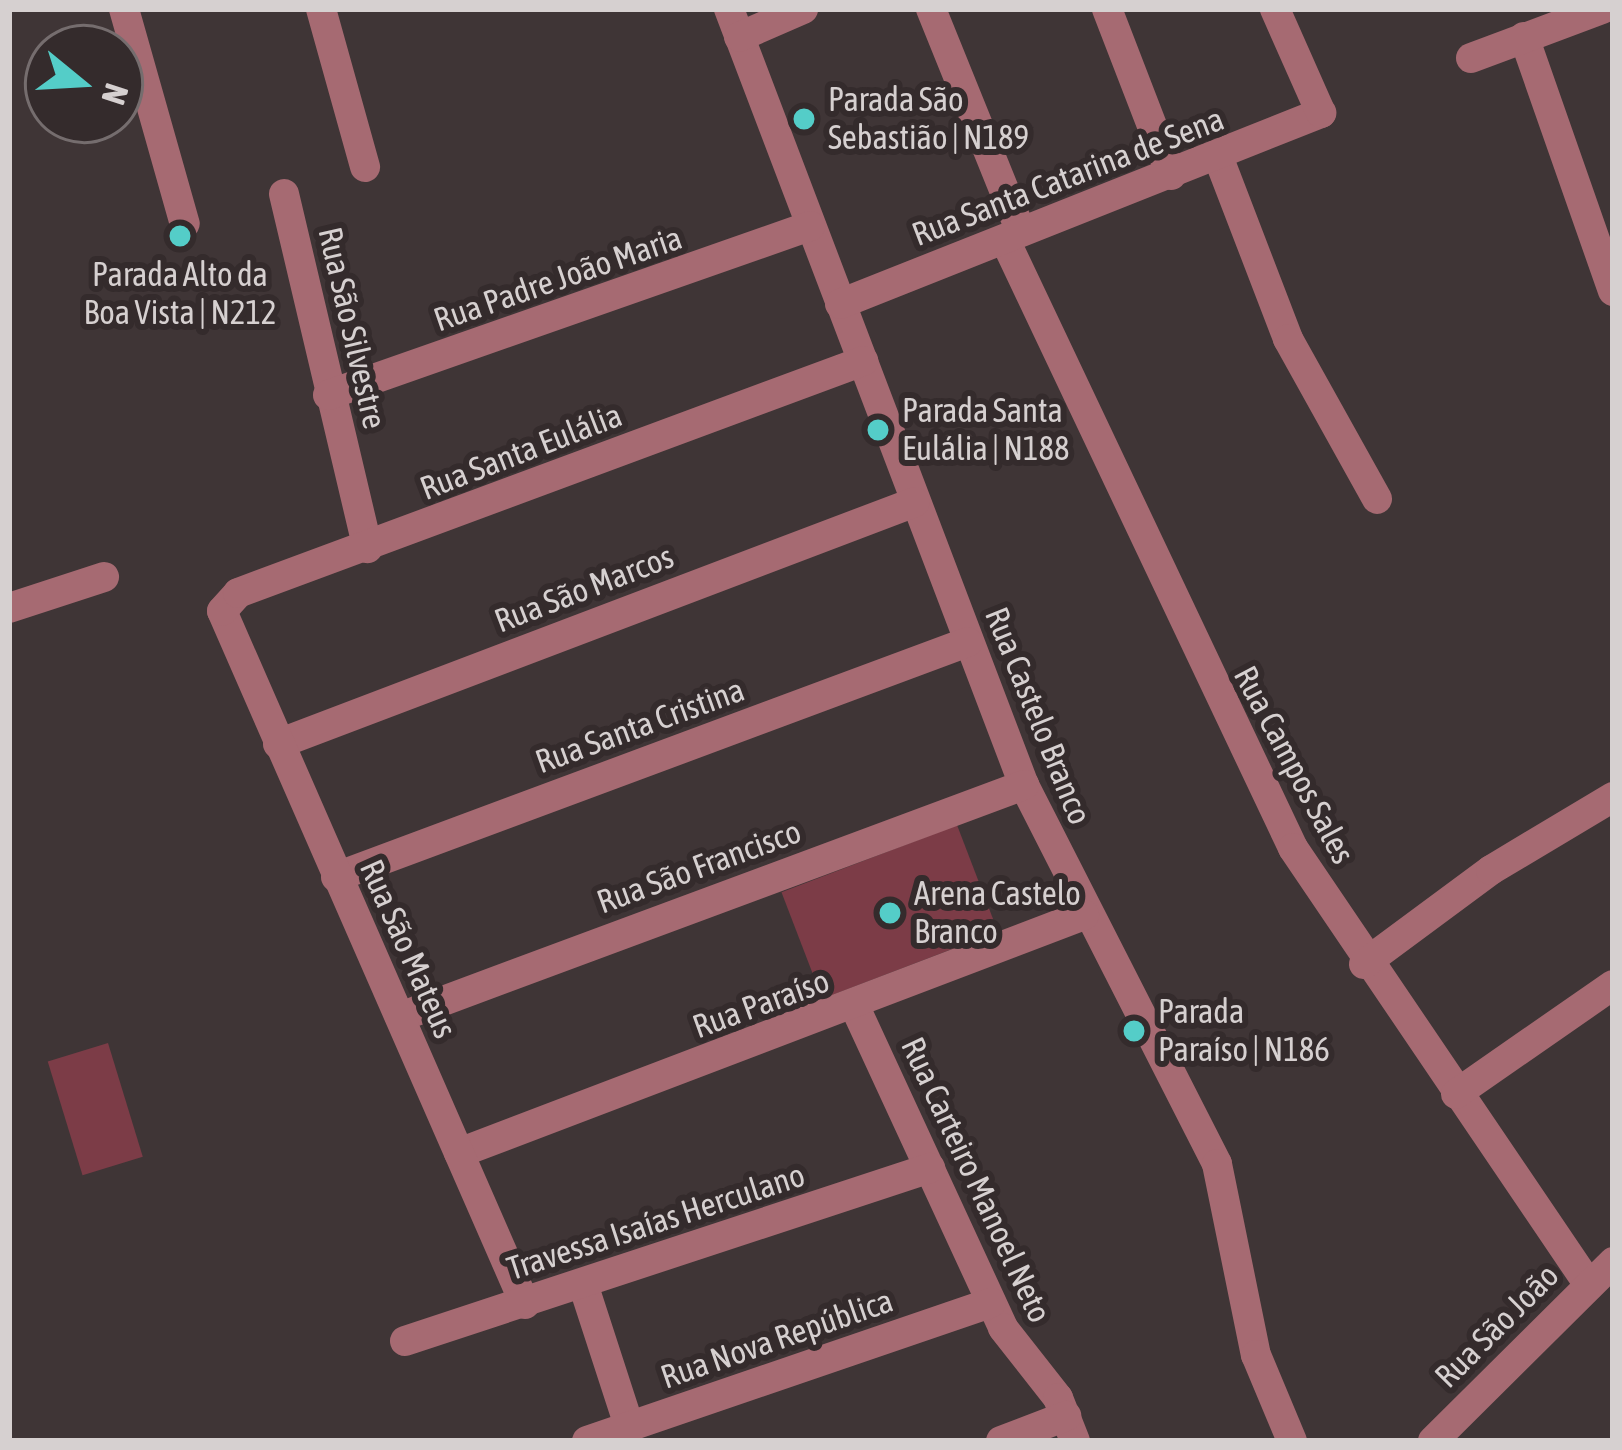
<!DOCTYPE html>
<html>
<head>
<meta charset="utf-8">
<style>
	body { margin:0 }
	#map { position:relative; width:1622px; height:1450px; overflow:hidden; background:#3f3536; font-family:"Asap Condensed",sans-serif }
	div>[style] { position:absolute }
	.green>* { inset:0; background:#7c3c47; transform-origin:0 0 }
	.minor>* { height:30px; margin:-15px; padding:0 15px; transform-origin:15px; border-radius:15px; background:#a66a72 }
	.dots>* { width:33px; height:33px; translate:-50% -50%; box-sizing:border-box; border:6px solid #342b2c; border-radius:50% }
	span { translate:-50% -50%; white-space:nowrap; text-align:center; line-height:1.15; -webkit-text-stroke:12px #342b2c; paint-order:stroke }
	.poi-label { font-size:33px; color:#d6d0d0 }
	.left { translate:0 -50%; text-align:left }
	.street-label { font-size:33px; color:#d6d0d0 }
	.frame { position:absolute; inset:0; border:12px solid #d6d0d0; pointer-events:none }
	.north { position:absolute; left:24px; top:24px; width:120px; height:120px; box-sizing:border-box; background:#342b2c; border:3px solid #756d6e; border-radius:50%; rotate:108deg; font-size:33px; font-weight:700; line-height:48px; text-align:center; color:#d6d0d0 }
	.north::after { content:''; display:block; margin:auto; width:42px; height:54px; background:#54cdc8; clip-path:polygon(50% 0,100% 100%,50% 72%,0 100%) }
</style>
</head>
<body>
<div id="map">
	<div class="green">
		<i style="left:957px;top:825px;width:114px;height:188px;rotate:69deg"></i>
		<i style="left:108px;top:1043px;width:119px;height:63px;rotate:73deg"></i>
	</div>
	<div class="minor">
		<i style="left:124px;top:9px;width:223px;rotate:74.2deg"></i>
		<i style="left:321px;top:9px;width:164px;rotate:74.4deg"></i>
		<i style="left:729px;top:9px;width:830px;rotate:69.19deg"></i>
		<i style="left:1024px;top:785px;width:425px;rotate:63deg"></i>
		<i style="left:1217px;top:1164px;width:195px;rotate:78.5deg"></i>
		<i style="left:1256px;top:1355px;width:93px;rotate:67.3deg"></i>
		<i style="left:931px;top:9px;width:240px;rotate:68deg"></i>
		<i style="left:1107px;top:9px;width:178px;rotate:68.9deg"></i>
		<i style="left:739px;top:37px;width:70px;rotate:-23.6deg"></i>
		<i style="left:1524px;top:37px;width:269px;rotate:70.7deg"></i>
		<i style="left:1471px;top:58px;width:140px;rotate:-20.5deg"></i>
		<i style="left:1219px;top:159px;width:193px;rotate:69deg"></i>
		<i style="left:1288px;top:339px;width:183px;rotate:60.9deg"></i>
		<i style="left:284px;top:194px;width:364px;rotate:76.7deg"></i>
		<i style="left:1005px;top:240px;width:673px;rotate:64.65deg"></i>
		<i style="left:1293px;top:848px;width:528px;rotate:55.89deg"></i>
		<i style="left:840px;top:304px;width:518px;rotate:-21.66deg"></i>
		<i style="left:1321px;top:113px;width:114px;rotate:-113.9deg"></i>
		<i style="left:328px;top:395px;width:511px;rotate:-19.32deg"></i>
		<i style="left:9px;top:608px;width:100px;rotate:-18.1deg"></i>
		<i style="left:278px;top:744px;width:681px;rotate:-20.8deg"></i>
		<i style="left:336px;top:877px;width:674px;rotate:-20.4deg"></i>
		<i style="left:1364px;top:964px;width:158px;rotate:-36.5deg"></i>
		<i style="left:1491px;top:870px;width:142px;rotate:-30.9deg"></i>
		<i style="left:855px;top:1007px;width:353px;rotate:65.2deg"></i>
		<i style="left:1003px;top:1328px;width:89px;rotate:51.8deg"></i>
		<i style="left:1058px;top:1398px;width:46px;rotate:68.4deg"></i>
		<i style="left:400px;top:1017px;width:666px;rotate:-20.39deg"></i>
		<i style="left:1456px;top:1094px;width:191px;rotate:-34.8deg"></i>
		<i style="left:459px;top:1153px;width:669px;rotate:-20.85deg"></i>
		<i style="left:583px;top:1284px;width:152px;rotate:72deg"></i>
		<i style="left:525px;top:1304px;width:756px;rotate:-113.62deg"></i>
		<i style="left:222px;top:611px;width:24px;rotate:-48deg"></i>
		<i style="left:238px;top:593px;width:667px;rotate:-20.36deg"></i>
		<i style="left:405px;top:1341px;width:553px;rotate:-18.24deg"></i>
		<i style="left:587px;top:1441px;width:427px;rotate:-18.9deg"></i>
		<i style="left:1001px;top:1441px;width:70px;rotate:-21deg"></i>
		<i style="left:1433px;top:1441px;width:254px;rotate:-44.8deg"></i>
	</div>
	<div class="dots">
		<i style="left:804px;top:119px;background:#54cdc8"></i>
		<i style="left:180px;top:236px;background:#54cdc8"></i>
		<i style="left:878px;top:430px;background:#54cdc8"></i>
		<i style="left:890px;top:913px;background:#54cdc8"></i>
		<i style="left:1134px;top:1031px;background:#54cdc8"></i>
	</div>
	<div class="poi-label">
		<span class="left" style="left:828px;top:119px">Parada São<br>Sebastião | N189</span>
		<span style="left:180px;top:294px">Parada Alto da<br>Boa Vista | N212</span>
		<span class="left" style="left:902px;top:430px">Parada Santa<br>Eulália | N188</span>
		<span class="left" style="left:914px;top:913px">Arena Castelo<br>Branco</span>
		<span class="left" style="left:1158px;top:1031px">Parada<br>Paraíso | N186</span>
	</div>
	<div class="street-label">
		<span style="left:1068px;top:177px;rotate:-21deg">Rua Santa Catarina de Sena</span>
		<span style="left:558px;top:279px;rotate:-19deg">Rua Padre João Maria</span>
		<span style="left:352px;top:328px;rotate:77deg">Rua São Silvestre</span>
		<span style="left:521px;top:452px;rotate:-21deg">Rua Santa Eulália</span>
		<span style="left:584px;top:589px;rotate:-21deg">Rua São Marcos</span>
		<span style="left:1038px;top:716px;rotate:68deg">Rua Castelo Branco</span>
		<span style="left:640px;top:726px;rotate:-20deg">Rua Santa Cristina</span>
		<span style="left:1294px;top:765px;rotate:62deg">Rua Campos Sales</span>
		<span style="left:699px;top:867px;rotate:-20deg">Rua São Francisco</span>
		<span style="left:408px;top:949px;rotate:66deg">Rua São Mateus</span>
		<span style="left:761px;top:1004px;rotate:-20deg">Rua Paraíso</span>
		<span style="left:976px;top:1180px;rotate:65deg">Rua Carteiro Manoel Neto</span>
		<span style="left:656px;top:1222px;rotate:-18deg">Travessa Isaías Herculano</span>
		<span style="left:1497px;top:1326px;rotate:-45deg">Rua São João</span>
		<span style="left:777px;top:1339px;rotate:-19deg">Rua Nova República</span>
	</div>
	<div class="frame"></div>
	<div class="north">N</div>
</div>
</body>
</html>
